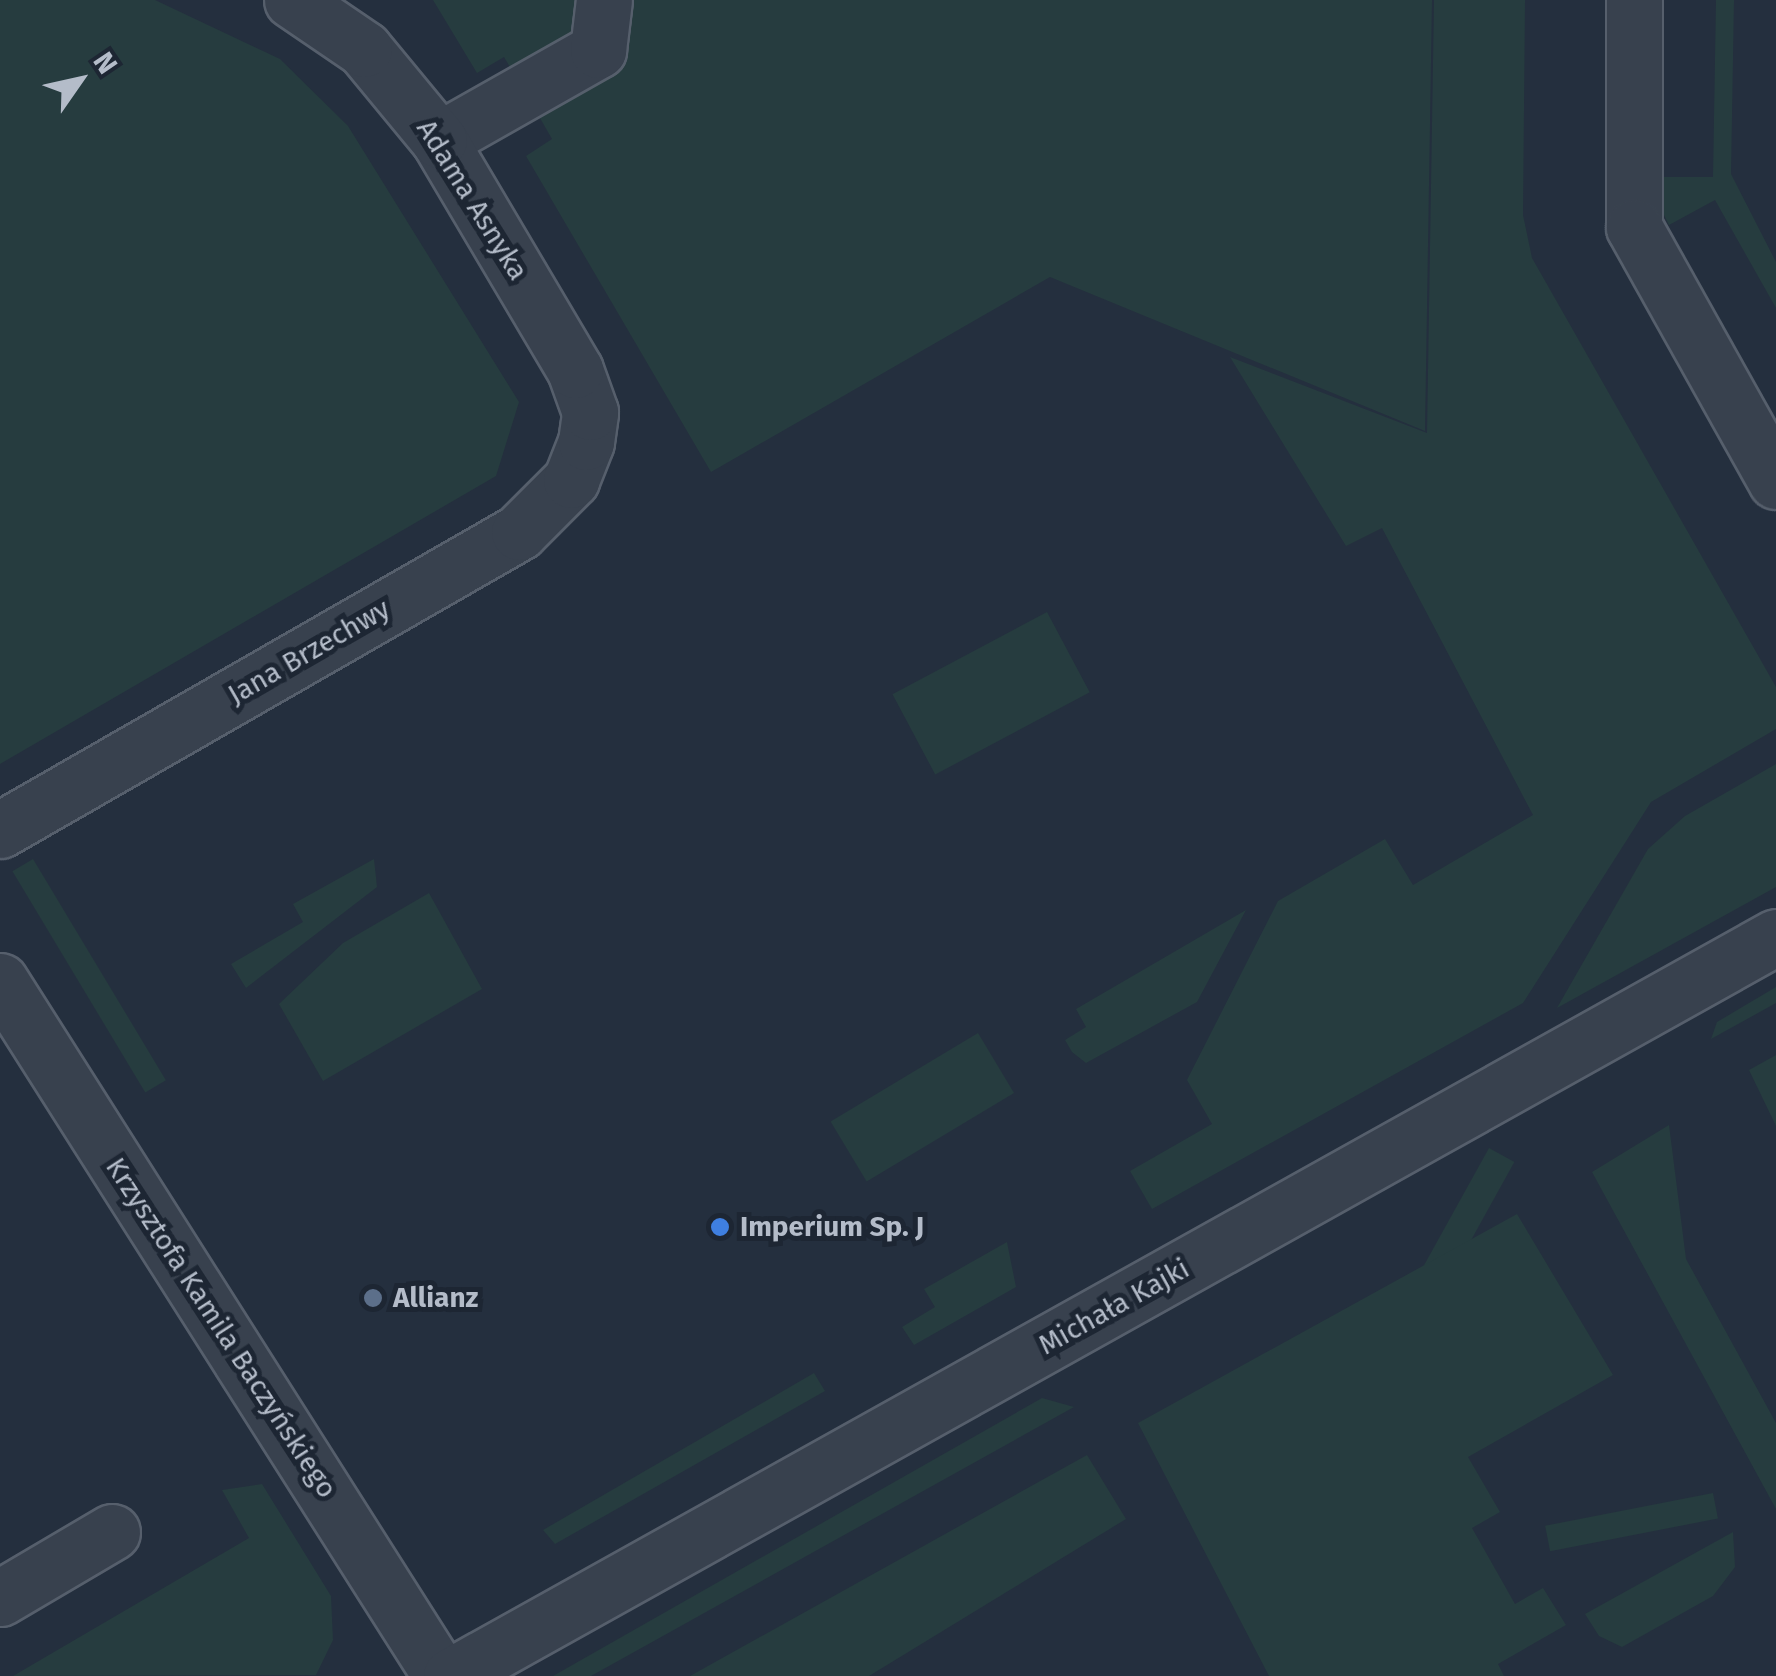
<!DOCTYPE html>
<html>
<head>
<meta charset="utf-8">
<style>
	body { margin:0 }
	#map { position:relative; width:1776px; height:1676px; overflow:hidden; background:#242f3e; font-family:"Fira Sans",sans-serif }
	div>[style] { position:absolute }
	.green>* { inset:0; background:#263c3f; transform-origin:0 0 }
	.roads { filter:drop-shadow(2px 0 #565f6c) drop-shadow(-2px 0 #565f6c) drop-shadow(0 2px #565f6c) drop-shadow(0 -2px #565f6c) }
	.minor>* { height:55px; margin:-27.5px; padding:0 27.5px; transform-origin:27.5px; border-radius:27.5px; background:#38414e }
	.tertiary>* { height:55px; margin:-27.5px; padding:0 27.5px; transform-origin:27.5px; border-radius:27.5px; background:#38414e }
	.dots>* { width:28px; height:28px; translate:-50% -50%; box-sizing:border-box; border:5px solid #1d2633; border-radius:50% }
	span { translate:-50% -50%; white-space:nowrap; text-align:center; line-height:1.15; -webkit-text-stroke:10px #1d2633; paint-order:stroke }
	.street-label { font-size:28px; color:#b4bcc9 }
	.poi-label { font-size:28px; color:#b4bcc9; font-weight:700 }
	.left { translate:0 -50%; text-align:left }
	.north { position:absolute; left:30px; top:30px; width:100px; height:100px; -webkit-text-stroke:8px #1d2633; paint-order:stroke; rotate:56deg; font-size:28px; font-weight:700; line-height:40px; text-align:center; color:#b4bcc9 }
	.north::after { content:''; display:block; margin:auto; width:35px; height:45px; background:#b4bcc9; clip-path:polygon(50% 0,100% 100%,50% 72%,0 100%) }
</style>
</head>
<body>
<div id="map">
	<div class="green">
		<i style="clip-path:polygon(0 0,155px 0,280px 59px,348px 126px,519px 402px,496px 476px,0 764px)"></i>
		<i style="clip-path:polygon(433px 0,1432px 0,1425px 431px,1050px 277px,711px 472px,526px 156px,552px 139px,525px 92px,504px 57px,477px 73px)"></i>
		<i style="clip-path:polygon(1434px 0,1525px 0,1523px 215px,1532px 258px,1776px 687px,1776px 729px,1651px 802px,1523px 1003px,1152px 1209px,1130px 1171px,1212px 1124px,1187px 1080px,1278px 901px,1385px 839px,1413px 885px,1533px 815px,1382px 528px,1346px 546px,1230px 357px,1427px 433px)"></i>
		<i style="clip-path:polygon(1716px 0,1734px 0,1731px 174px,1776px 262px,1776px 308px,1715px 200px,1669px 225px,1661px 209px,1657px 177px,1713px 177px)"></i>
		<i style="left:1047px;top:612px;width:91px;height:175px;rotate:62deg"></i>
		<i style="clip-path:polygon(1776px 764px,1776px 887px,1557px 1008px,1648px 849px,1685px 816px)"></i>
		<i style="left:33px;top:859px;width:258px;height:24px;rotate:59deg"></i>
		<i style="clip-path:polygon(374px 859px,377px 887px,246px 988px,231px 964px,303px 922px,293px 904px)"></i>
		<i style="clip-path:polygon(429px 893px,482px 989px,323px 1081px,279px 1004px,343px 943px)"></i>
		<i style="clip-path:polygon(1246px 910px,1197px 1002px,1086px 1063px,1072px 1052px,1065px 1040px,1086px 1027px,1076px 1009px)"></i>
		<i style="clip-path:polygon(1776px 987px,1776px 1003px,1711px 1039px,1717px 1022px)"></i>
		<i style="left:978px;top:1033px;width:70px;height:172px;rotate:59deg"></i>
		<i style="clip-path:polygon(1776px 1055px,1776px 1126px,1749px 1070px)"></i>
		<i style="clip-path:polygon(1669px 1125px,1686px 1259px,1776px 1423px,1776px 1509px,1592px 1172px)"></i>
		<i style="left:1489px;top:1148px;width:29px;height:325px;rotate:29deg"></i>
		<i style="clip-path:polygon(1517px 1214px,1613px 1375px,1468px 1457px,1500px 1512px,1472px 1528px,1515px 1604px,1543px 1588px,1566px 1625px,1498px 1664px,1504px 1676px,1269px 1676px,1138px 1423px)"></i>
		<i style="clip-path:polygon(1007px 1242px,1016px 1287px,914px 1345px,902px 1327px,935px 1307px,924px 1289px)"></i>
		<i style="clip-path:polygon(814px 1373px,825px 1391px,555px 1544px,543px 1530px)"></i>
		<i style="clip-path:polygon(1042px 1398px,1074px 1407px,591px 1676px,553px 1676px)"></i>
		<i style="clip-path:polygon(1087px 1455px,1126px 1519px,869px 1676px,690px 1676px)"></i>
		<i style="clip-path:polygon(262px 1484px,331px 1596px,333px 1640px,316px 1675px,13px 1676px,249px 1538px,222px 1490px)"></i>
		<i style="left:1713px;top:1493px;width:26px;height:171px;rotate:79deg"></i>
		<i style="clip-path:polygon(1733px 1532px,1735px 1567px,1713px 1596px,1622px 1647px,1599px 1636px,1585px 1614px)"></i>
	</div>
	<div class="roads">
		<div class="minor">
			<i style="left:1634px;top:0;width:227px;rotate:90deg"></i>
			<i style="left:1634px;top:227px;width:291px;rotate:60.8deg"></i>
			<i style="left:439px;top:140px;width:183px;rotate:-29.5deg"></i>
			<i style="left:598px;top:50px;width:50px;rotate:-83.2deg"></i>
			<i style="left:0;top:830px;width:598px;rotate:-29.86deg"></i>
			<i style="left:519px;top:532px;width:74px;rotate:-45deg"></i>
			<i style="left:571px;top:480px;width:41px;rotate:-68.5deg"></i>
			<i style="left:586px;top:442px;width:30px;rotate:-82deg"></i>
			<i style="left:590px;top:412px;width:45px;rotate:-109.7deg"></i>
			<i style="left:575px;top:370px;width:267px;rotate:-120.6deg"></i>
			<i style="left:439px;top:140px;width:118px;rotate:-129.5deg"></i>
			<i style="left:364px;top:49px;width:87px;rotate:-145.8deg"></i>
			<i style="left:0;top:981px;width:823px;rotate:57.6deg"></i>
			<i style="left:0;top:1598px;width:130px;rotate:-30.5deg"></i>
		</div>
		<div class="tertiary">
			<i style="left:451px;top:1676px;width:1517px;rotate:-29.15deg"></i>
		</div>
	</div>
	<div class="dots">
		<i style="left:720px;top:1227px;background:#3f7fe0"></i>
		<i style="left:373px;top:1298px;background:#5c6f8a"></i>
	</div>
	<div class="street-label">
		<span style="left:472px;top:200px;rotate:58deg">Adama Asnyka</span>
		<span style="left:309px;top:652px;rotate:-30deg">Jana Brzechwy</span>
		<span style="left:1114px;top:1307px;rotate:-29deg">Michała Kajki</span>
		<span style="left:221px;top:1328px;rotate:57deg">Krzysztofa Kamila Baczyńskiego</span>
	</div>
	<div class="poi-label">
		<span class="left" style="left:740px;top:1227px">Imperium Sp. J</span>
		<span class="left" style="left:393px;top:1298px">Allianz</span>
	</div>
	<div class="north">N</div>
</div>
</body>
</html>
